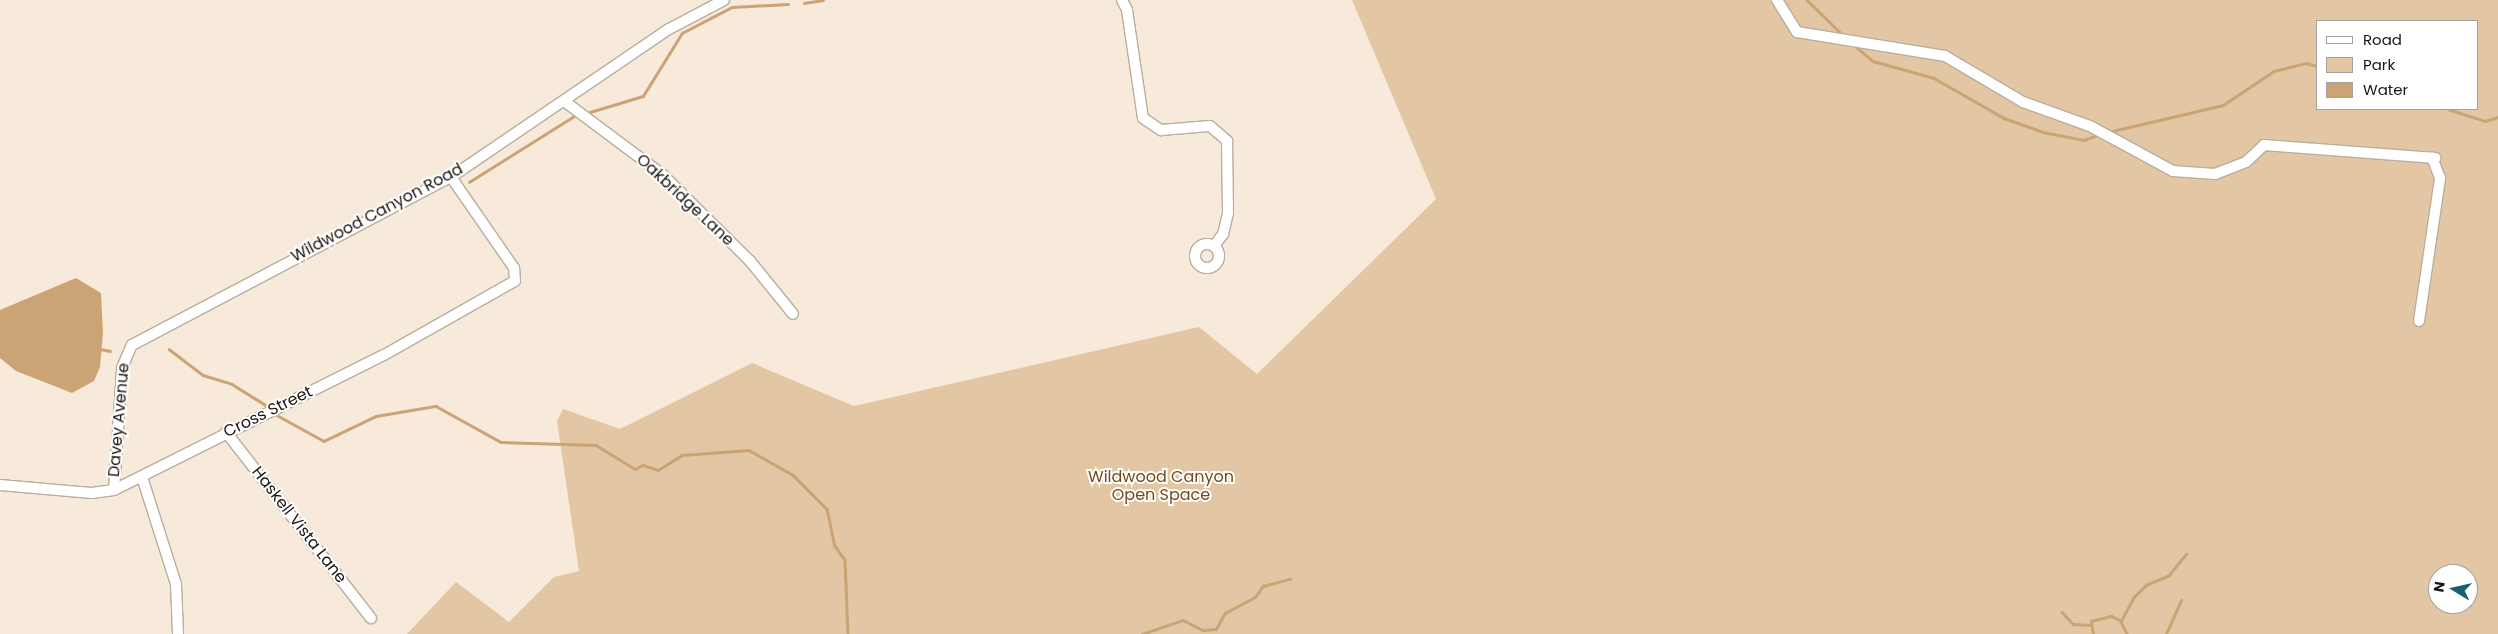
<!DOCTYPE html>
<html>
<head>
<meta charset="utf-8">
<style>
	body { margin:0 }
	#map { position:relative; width:2498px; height:634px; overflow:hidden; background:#f7eadb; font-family:Poppins,sans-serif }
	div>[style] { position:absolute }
	.green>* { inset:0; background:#e3c6a3 }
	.water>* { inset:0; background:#cba476 }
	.stream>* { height:2.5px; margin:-1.25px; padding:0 1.25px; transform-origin:1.25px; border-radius:1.25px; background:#cba476 }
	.roads { filter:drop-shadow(1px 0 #b9ad9e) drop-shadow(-1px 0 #b9ad9e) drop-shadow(0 1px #b9ad9e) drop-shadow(0 -1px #b9ad9e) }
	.minor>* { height:10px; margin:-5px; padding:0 5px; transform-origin:5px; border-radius:5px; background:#fff }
	.minor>.ring { margin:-5px; padding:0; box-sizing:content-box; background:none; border:10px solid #fff; border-radius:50% }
	span { translate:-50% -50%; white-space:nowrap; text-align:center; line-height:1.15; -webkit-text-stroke:4px #fff; paint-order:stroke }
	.street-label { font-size:16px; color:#1a1610 }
	.park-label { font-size:16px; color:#724c16 }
	.legend { position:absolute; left:2316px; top:20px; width:162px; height:90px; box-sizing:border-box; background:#fff; border:1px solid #a3a29f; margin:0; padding:6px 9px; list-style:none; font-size:15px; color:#1a1610 }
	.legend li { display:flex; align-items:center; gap:10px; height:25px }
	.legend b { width:25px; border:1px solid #a3a29f }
	.north { position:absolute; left:2428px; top:564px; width:50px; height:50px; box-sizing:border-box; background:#fff; border:1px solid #a3a29f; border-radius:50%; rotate:279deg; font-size:14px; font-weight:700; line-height:20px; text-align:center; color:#1a1610 }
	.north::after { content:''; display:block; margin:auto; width:18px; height:22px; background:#1b5e72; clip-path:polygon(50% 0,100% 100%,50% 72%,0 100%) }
</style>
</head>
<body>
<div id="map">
	<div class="green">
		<i style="clip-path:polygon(evenodd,1352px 0,2498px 0,2498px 634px,407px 634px,456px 582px,509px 622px,554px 577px,579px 571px,557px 421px,563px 409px,620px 429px,752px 363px,854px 406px,1199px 327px,1257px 374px,1436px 199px,1352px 0,2317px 21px,2477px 21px,2477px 109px,2317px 109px,2317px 21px,1352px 0,2438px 574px,2468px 574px,2468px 604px,2438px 604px,2438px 574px)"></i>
	</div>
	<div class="water">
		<i style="clip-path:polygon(76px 278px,101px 293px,103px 333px,100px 367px,94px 381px,72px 393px,16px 371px,0 358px,0 310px)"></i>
	</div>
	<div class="stream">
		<i style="left:1807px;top:0;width:52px;rotate:44.2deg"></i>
		<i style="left:804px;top:3px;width:19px;rotate:-9deg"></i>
		<i style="left:1854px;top:45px;width:25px;rotate:40deg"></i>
		<i style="left:1873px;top:61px;width:63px;rotate:15.6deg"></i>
		<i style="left:1934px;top:78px;width:81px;rotate:29.7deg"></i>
		<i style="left:2004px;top:118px;width:41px;rotate:19.7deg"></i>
		<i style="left:2043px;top:132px;width:42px;rotate:11deg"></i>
		<i style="left:2084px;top:140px;width:15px;rotate:-20deg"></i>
		<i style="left:2448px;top:109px;width:39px;rotate:18deg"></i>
		<i style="left:2485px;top:121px;width:14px;rotate:-17deg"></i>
		<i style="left:590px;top:112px;width:55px;rotate:-16.8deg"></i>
		<i style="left:643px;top:96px;width:74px;rotate:-58.2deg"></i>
		<i style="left:682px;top:33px;width:56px;rotate:-27.5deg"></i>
		<i style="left:732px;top:7px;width:56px;rotate:-3.1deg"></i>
		<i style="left:2108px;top:132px;width:118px;rotate:-13.2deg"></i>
		<i style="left:2223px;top:105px;width:61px;rotate:-33.7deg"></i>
		<i style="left:2274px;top:71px;width:33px;rotate:-14deg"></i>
		<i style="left:2306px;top:63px;width:11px;rotate:15deg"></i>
		<i style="left:469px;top:182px;width:126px;rotate:-32.1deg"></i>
		<i style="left:100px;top:349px;width:10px;rotate:11deg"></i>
		<i style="left:169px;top:349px;width:43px;rotate:37.4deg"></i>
		<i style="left:203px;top:375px;width:30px;rotate:17deg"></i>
		<i style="left:232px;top:384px;width:39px;rotate:32deg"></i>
		<i style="left:275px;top:414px;width:56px;rotate:28.9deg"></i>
		<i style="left:324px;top:441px;width:58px;rotate:-25.7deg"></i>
		<i style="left:376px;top:416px;width:61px;rotate:-9.5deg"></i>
		<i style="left:436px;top:406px;width:74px;rotate:29deg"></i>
		<i style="left:501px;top:442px;width:95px;rotate:1.8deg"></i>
		<i style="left:596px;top:445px;width:46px;rotate:31.6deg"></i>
		<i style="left:635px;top:469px;width:9px;rotate:-27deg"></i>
		<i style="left:643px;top:465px;width:16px;rotate:18deg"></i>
		<i style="left:658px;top:470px;width:28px;rotate:-32deg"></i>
		<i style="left:682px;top:455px;width:67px;rotate:-4.3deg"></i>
		<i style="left:749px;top:450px;width:51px;rotate:29.6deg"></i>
		<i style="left:793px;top:475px;width:48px;rotate:45deg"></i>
		<i style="left:827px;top:509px;width:38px;rotate:78deg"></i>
		<i style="left:835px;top:546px;width:17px;rotate:54deg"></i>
		<i style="left:845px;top:560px;width:74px;rotate:87.7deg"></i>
		<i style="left:2062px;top:612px;width:16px;rotate:47deg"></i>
		<i style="left:2073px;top:624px;width:17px;rotate:3deg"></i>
		<i style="left:2121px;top:621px;width:27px;rotate:-62deg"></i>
		<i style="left:2134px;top:597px;width:17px;rotate:-45deg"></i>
		<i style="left:2146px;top:585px;width:25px;rotate:-23deg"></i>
		<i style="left:2169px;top:575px;width:27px;rotate:-51deg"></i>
		<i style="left:1142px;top:634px;width:43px;rotate:-18.9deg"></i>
		<i style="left:1183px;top:620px;width:22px;rotate:27deg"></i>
		<i style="left:1203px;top:630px;width:13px;rotate:-4deg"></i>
		<i style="left:1216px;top:629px;width:18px;rotate:-61deg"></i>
		<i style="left:1225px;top:613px;width:34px;rotate:-28deg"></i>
		<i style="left:1255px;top:597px;width:14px;rotate:-54deg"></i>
		<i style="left:1263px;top:586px;width:28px;rotate:-15deg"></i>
		<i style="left:2093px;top:634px;width:13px;rotate:-99deg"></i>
		<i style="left:2091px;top:621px;width:21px;rotate:-14deg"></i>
		<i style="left:2111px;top:616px;width:10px;rotate:24deg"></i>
		<i style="left:2120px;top:620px;width:16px;rotate:63deg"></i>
		<i style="left:2166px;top:634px;width:37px;rotate:-66deg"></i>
	</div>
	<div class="roads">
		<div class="minor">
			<i style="left:1122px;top:0;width:11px;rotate:63deg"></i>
			<i style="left:1127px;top:10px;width:109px;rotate:81.6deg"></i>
			<i style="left:1143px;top:118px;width:22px;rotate:34deg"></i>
			<i style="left:1161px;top:130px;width:49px;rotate:-4.7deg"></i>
			<i style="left:1210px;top:126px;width:23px;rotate:41deg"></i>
			<i style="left:1227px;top:141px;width:72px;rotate:89.2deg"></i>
			<i style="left:1228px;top:213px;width:22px;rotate:103deg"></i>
			<i style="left:1223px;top:234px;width:15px;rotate:127deg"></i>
			<i style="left:1777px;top:0;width:38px;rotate:58deg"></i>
			<i style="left:1797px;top:32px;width:150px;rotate:9.2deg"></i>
			<i style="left:1945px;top:56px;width:91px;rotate:30.5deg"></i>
			<i style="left:2023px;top:102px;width:71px;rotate:19.7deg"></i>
			<i style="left:2090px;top:126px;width:94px;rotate:28.5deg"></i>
			<i style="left:2173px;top:171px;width:42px;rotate:4.1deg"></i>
			<i style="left:2215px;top:174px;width:33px;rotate:-21deg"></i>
			<i style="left:2246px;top:162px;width:25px;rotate:-43deg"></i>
			<i style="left:2264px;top:145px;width:172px;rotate:4.3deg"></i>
			<i style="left:564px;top:101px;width:124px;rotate:36.8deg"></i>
			<i style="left:663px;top:175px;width:122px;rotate:44.7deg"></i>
			<i style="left:750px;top:261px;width:68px;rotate:50.9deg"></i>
			<i class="ring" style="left:1195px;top:244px;width:14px;height:14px"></i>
			<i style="left:2419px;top:321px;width:145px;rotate:-81.6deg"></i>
			<i style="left:2440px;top:178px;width:22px;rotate:-111deg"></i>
			<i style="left:226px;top:432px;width:236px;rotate:52.1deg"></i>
			<i style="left:142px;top:477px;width:112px;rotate:72.4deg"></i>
			<i style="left:176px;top:584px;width:50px;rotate:87.7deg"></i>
			<i style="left:0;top:485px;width:92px;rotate:5deg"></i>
			<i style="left:92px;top:493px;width:22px;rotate:-8deg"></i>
			<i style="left:114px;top:490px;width:302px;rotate:-26.6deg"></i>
			<i style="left:384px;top:355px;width:150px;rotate:-29.5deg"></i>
			<i style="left:515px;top:281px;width:13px;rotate:-94deg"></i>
			<i style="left:514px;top:268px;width:111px;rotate:-124.7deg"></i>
			<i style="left:114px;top:490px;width:122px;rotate:-86.2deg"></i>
			<i style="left:122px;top:368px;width:25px;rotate:-67deg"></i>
			<i style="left:132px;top:345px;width:361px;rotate:-27.8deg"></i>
			<i style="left:451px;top:177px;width:263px;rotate:-34.2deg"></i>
			<i style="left:669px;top:29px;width:62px;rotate:-27.8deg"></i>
		</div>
	</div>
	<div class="street-label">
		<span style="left:685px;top:200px;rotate:43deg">Oakbridge Lane</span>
		<span style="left:377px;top:213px;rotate:-28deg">Wildwood Canyon Road</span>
		<span style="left:268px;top:412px;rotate:-26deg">Cross Street</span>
		<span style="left:119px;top:420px;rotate:-85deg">Davey Avenue</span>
		<span style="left:299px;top:525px;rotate:52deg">Haskell Vista Lane</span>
	</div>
	<div class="park-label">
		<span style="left:1161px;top:486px">Wildwood Canyon<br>Open Space</span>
	</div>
	<ul class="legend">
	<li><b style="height:6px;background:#fff"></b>Road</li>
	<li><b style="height:14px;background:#e3c6a3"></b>Park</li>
	<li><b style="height:14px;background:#cba476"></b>Water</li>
	</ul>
	<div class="north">N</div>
</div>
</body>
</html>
